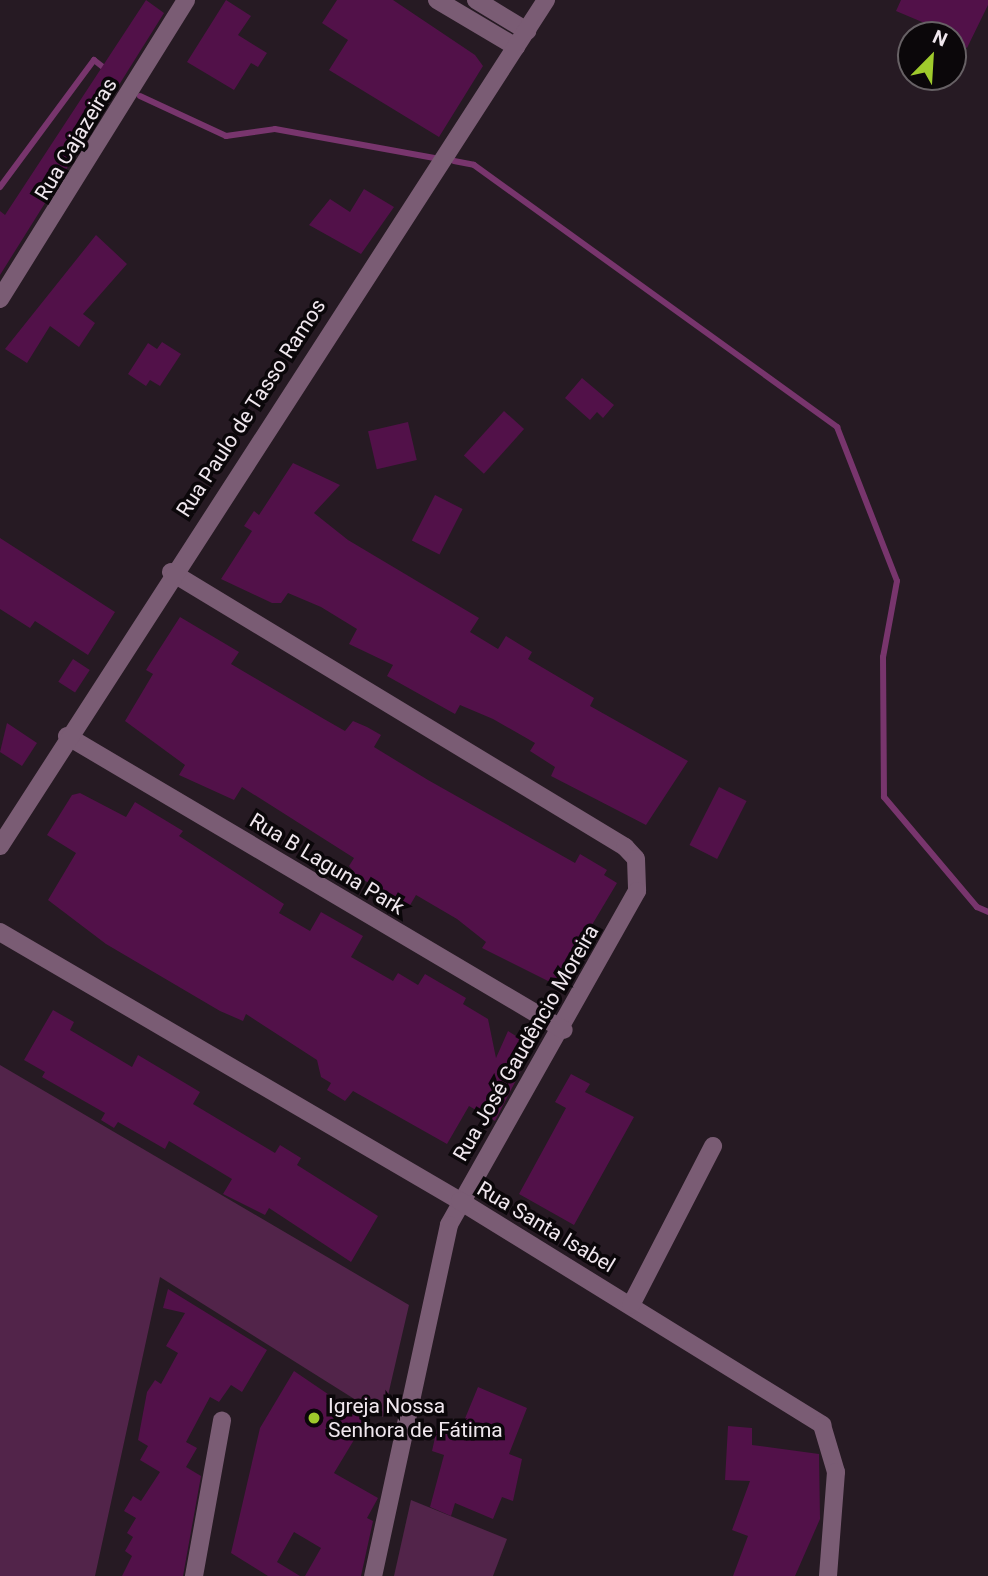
<!DOCTYPE html>
<html>
<head>
<meta charset="utf-8">
<style>
	body { margin:0 }
	#map { position:relative; width:988px; height:1576px; overflow:hidden; background:#261a23; font-family:Roboto,sans-serif }
	div>[style] { position:absolute }
	.green>* { inset:0; background:#52244a }
	.stream>* { height:6px; margin:-3px; padding:0 3px; transform-origin:3px; border-radius:3px; background:#78356d }
	.building>* { inset:0; background:#521149; transform-origin:0 0 }
	.minor>* { height:18px; margin:-9px; padding:0 9px; transform-origin:9px; border-radius:9px; background:#7a5c74 }
	.dots>* { width:19px; height:19px; translate:-50% -50%; box-sizing:border-box; border:4px solid #0b070a; border-radius:50% }
	span { translate:-50% -50%; white-space:nowrap; text-align:center; line-height:1.15; -webkit-text-stroke:7px #0b070a; paint-order:stroke }
	.street-label { font-size:21px; color:#f0e7ee }
	.poi-label { font-size:21px; color:#f0e7ee }
	.left { translate:0 -50%; text-align:left }
	.north { position:absolute; left:897px; top:21px; width:70px; height:70px; box-sizing:border-box; background:#0b070a; border:2px solid #676165; border-radius:50%; rotate:24deg; font-size:19px; font-weight:700; line-height:28px; text-align:center; color:#f0e7ee }
	.north::after { content:''; display:block; margin:auto; width:24px; height:32px; background:#9fca2c; clip-path:polygon(50% 0,100% 100%,50% 72%,0 100%) }
</style>
</head>
<body>
<div id="map">
	<div class="green">
		<i style="clip-path:polygon(0 1065px,409px 1305px,383px 1417px,160px 1277px,95px 1576px,0 1576px)"></i>
		<i style="clip-path:polygon(411px 1500px,507px 1539px,493px 1576px,394px 1576px)"></i>
	</div>
	<div class="stream">
		<i style="left:140px;top:96px;width:95px;rotate:24.9deg"></i>
		<i style="left:226px;top:136px;width:49px;rotate:-8.1deg"></i>
		<i style="left:275px;top:129px;width:162px;rotate:10.3deg"></i>
		<i style="left:454px;top:161px;width:20px;rotate:11deg"></i>
		<i style="left:474px;top:165px;width:448px;rotate:35.8deg"></i>
		<i style="left:837px;top:427px;width:165px;rotate:68.7deg"></i>
		<i style="left:897px;top:581px;width:77px;rotate:100.4deg"></i>
		<i style="left:883px;top:657px;width:140px;rotate:89.6deg"></i>
		<i style="left:884px;top:797px;width:144px;rotate:49.8deg"></i>
		<i style="left:977px;top:907px;width:12px;rotate:24deg"></i>
		<i style="left:0;top:187px;width:158px;rotate:-53.5deg"></i>
		<i style="left:94px;top:60px;width:18px;rotate:38deg"></i>
	</div>
	<div class="building">
		<i style="clip-path:polygon(146px 0,164px 13px,0 275px,0 211px,5px 215px)"></i>
		<i style="clip-path:polygon(226px 0,251px 16px,238px 35px,267px 53px,258px 67px,251px 63px,234px 90px,187px 62px)"></i>
		<i style="clip-path:polygon(337px 0,393px 0,475px 55px,483px 66px,439px 137px,329px 70px,348px 40px,322px 23px)"></i>
		<i style="clip-path:polygon(901px 0,988px 0,988px 5px,967px 48px,953px 42px,953px 35px,896px 11px)"></i>
		<i style="clip-path:polygon(364px 189px,394px 207px,361px 254px,309px 225px,330px 199px,350px 212px)"></i>
		<i style="clip-path:polygon(96px 235px,127px 264px,83px 314px,95px 323px,79px 347px,50px 326px,27px 363px,5px 349px)"></i>
		<i style="clip-path:polygon(162px 342px,181px 354px,160px 386px,150px 380px,146px 386px,128px 374px,148px 343px,157px 349px)"></i>
		<i style="clip-path:polygon(582px 378px,614px 405px,603px 418px,597px 412px,590px 420px,565px 398px)"></i>
		<i style="left:504px;top:411px;width:27px;height:60px;rotate:42deg"></i>
		<i style="left:408px;top:422px;width:39px;height:41px;rotate:77deg"></i>
		<i style="clip-path:polygon(293px 463px,340px 485px,314px 513px,348px 540px,479px 618px,470px 632px,498px 649px,506px 636px,532px 652px,528px 659px,594px 698px,590px 706px,688px 761px,646px 825px,551px 776px,555px 767px,530px 751px,535px 743px,493px 719px,460px 705px,455px 714px,387px 676px,393px 665px,349px 644px,357px 629px,321px 607px,288px 593px,281px 603px,272px 603px,221px 579px,252px 531px,244px 526px,254px 511px,259px 515px)"></i>
		<i style="left:435px;top:495px;width:31px;height:51px;rotate:27deg"></i>
		<i style="clip-path:polygon(0 538px,115px 612px,88px 655px,35px 621px,30px 628px,0 609px)"></i>
		<i style="clip-path:polygon(180px 617px,239px 652px,231px 664px,324px 719px,345px 731px,353px 721px,367px 727px,381px 735px,374px 747px,428px 780px,575px 863px,580px 854px,607px 870px,604px 875px,617px 883px,556px 985px,482px 948px,486px 942px,457px 919px,416px 895px,409px 907px,357px 876px,349px 866px,354px 858px,242px 787px,234px 800px,179px 775px,185px 765px,125px 721px,153px 674px,146px 670px)"></i>
		<i style="left:73px;top:659px;width:20px;height:27px;rotate:33deg"></i>
		<i style="clip-path:polygon(7px 723px,37px 743px,22px 766px,0 752px)"></i>
		<i style="left:719px;top:787px;width:31px;height:65px;rotate:27deg"></i>
		<i style="clip-path:polygon(80px 793px,126px 817px,135px 802px,183px 831px,179px 836px,284px 904px,279px 913px,310px 931px,321px 912px,363px 936px,351px 957px,393px 981px,398px 973px,418px 985px,425px 974px,466px 998px,463px 1004px,488px 1019px,496px 1058px,508px 1031px,533px 1047px,495px 1121px,469px 1106px,447px 1144px,353px 1091px,345px 1101px,327px 1090px,331px 1083px,321px 1077px,317px 1060px,246px 1014px,243px 1021px,220px 1011px,106px 944px,48px 900px,76px 853px,47px 835px,72px 795px)"></i>
		<i style="clip-path:polygon(53px 1010px,74px 1022px,70px 1030px,132px 1067px,138px 1055px,200px 1092px,193px 1104px,275px 1153px,280px 1145px,301px 1158px,297px 1165px,378px 1216px,351px 1262px,269px 1208px,265px 1215px,223px 1194px,232px 1179px,169px 1141px,165px 1149px,118px 1122px,114px 1128px,101px 1120px,105px 1113px,42px 1077px,45px 1072px,24px 1060px)"></i>
		<i style="clip-path:polygon(571px 1074px,590px 1084px,585px 1092px,634px 1117px,574px 1225px,519px 1194px,566px 1108px,555px 1102px)"></i>
		<i style="clip-path:polygon(168px 1289px,267px 1350px,242px 1392px,231px 1385px,219px 1402px,210px 1397px,186px 1442px,197px 1448px,186px 1467px,201px 1476px,183px 1576px,122px 1576px,132px 1556px,125px 1551px,133px 1537px,127px 1533px,136px 1518px,124px 1511px,133px 1496px,141px 1501px,160px 1472px,140px 1460px,148px 1446px,138px 1440px,147px 1392px,155px 1380px,161px 1384px,178px 1353px,166px 1346px,185px 1313px,163px 1308px)"></i>
		<i style="clip-path:polygon(294px 1371px,366px 1420px,334px 1473px,378px 1498px,367px 1518px,373px 1521px,361px 1576px,305px 1576px,321px 1548px,294px 1532px,277px 1562px,300px 1576px,268px 1576px,231px 1553px,260px 1428px)"></i>
		<i style="clip-path:polygon(478px 1387px,527px 1408px,509px 1454px,522px 1459px,513px 1501px,502px 1497px,493px 1519px,455px 1503px,451px 1516px,430px 1507px,444px 1455px,432px 1451px,438px 1424px,459px 1433px)"></i>
		<i style="clip-path:polygon(728px 1426px,752px 1428px,752px 1445px,819px 1454px,820px 1519px,795px 1576px,733px 1576px,748px 1536px,732px 1530px,750px 1481px,725px 1480px)"></i>
	</div>
	<div class="minor">
		<i style="left:437px;top:0;width:92px;rotate:30.7deg"></i>
		<i style="left:476px;top:0;width:60px;rotate:31.3deg"></i>
		<i style="left:0;top:299px;width:352px;rotate:-58.1deg"></i>
		<i style="left:171px;top:572px;width:531px;rotate:31.2deg"></i>
		<i style="left:625px;top:847px;width:16px;rotate:47deg"></i>
		<i style="left:636px;top:859px;width:32px;rotate:88deg"></i>
		<i style="left:637px;top:891px;width:383px;rotate:119.4deg"></i>
		<i style="left:449px;top:1225px;width:359px;rotate:102.2deg"></i>
		<i style="left:67px;top:736px;width:577px;rotate:30.61deg"></i>
		<i style="left:0;top:846px;width:1007px;rotate:-57.16deg"></i>
		<i style="left:0;top:932px;width:533px;rotate:30.32deg"></i>
		<i style="left:460px;top:1201px;width:426px;rotate:31.7deg"></i>
		<i style="left:822px;top:1425px;width:49px;rotate:73.4deg"></i>
		<i style="left:836px;top:1472px;width:104px;rotate:94.4deg"></i>
		<i style="left:631px;top:1305px;width:179px;rotate:-62.7deg"></i>
		<i style="left:194px;top:1576px;width:158px;rotate:-79.8deg"></i>
	</div>
	<div class="dots">
		<i style="left:314px;top:1418px;background:#9fca2c"></i>
	</div>
	<div class="street-label">
		<span style="left:76px;top:139px;rotate:-59deg">Rua Cajazeiras</span>
		<span style="left:251px;top:408px;rotate:-57deg">Rua Paulo de Tasso Ramos</span>
		<span style="left:327px;top:864px;rotate:31deg">Rua B Laguna Park</span>
		<span style="left:526px;top:1043px;rotate:-60deg">Rua José Gaudêncio Moreira</span>
		<span style="left:546px;top:1227px;rotate:31deg">Rua Santa Isabel</span>
	</div>
	<div class="poi-label">
		<span class="left" style="left:328px;top:1418px">Igreja Nossa<br>Senhora de Fátima</span>
	</div>
	<div class="north">N</div>
</div>
</body>
</html>
